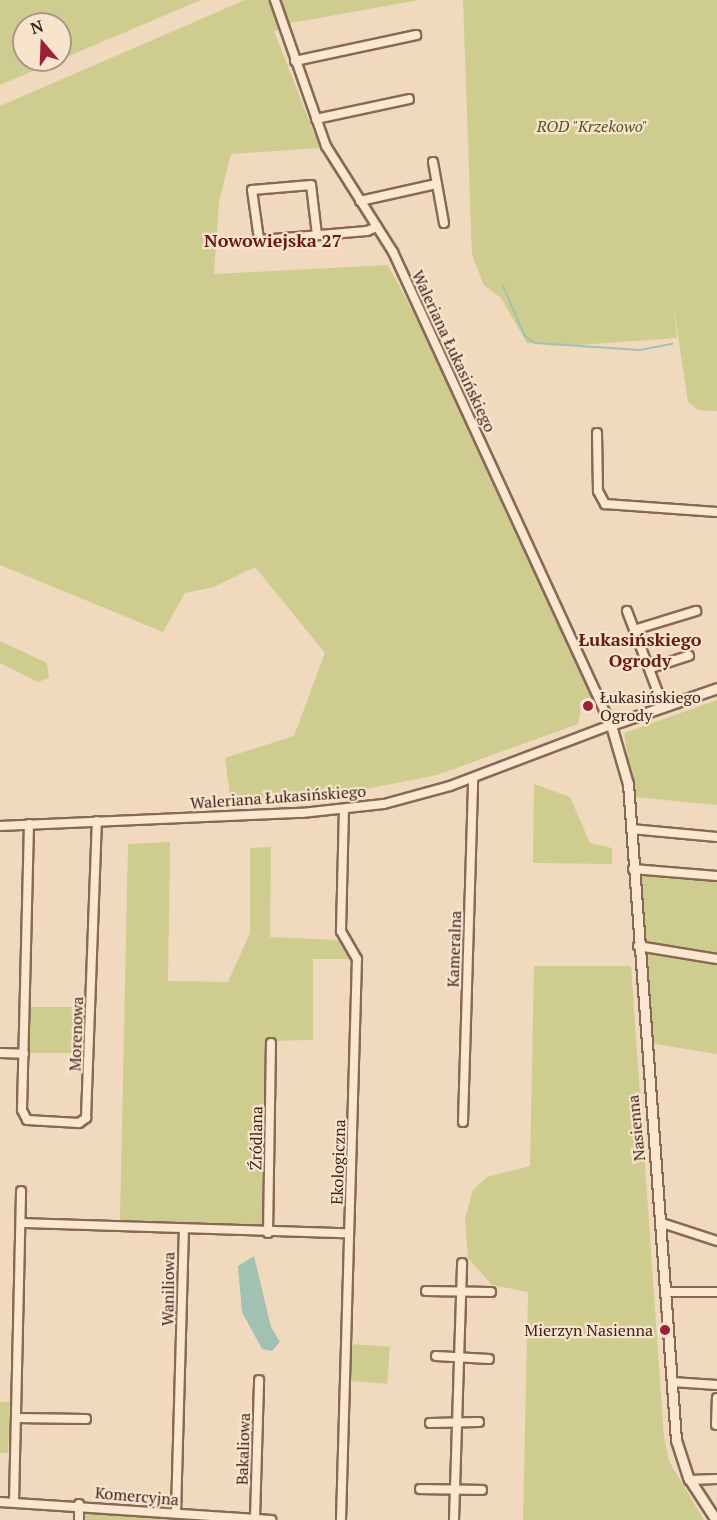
<!DOCTYPE html>
<html>
<head>
<meta charset="utf-8">
<style>
	body { margin:0 }
	#map { position:relative; width:717px; height:1520px; overflow:hidden; background:#f1d9bd; font-family:"PT Serif",serif }
	div>[style] { position:absolute }
	.green>* { inset:0; background:#cfcc90; transform-origin:0 0 }
	.water>* { inset:0; background:#a1c1b3 }
	.stream>* { height:2px; margin:-1px; padding:0 1px; transform-origin:1px; border-radius:1px; background:#a1c1b3 }
	.roads { filter:drop-shadow(2px 0 #896855) drop-shadow(-2px 0 #896855) drop-shadow(0 2px #896855) drop-shadow(0 -2px #896855) }
	.minor>* { height:8px; margin:-4px; padding:0 4px; transform-origin:4px; border-radius:4px; background:#fbe7d0 }
	.tertiary>* { height:9px; margin:-4.5px; padding:0 4.5px; transform-origin:4.5px; border-radius:4.5px; background:#fbe7d0 }
	.dots>* { width:16px; height:16px; translate:-50% -50%; box-sizing:border-box; border:3px solid #f8e4cd; border-radius:50% }
	span { translate:-50% -50%; white-space:nowrap; text-align:center; line-height:1.15; -webkit-text-stroke:4.5px #f8e4cd; paint-order:stroke }
	.park-label { font-size:16px; color:#515620; font-style:italic }
	.street-label { font-size:16px; color:#38241b }
	.poi-label { font-size:16px; color:#38241b }
	.left { translate:0 -50%; text-align:left }
	.right { translate:-100% -50%; text-align:right }
	.neighbourhood-label { font-size:18px; color:#671b17; font-weight:700 }
	.north { position:absolute; left:12px; top:12px; width:60px; height:60px; box-sizing:border-box; background:#f8e4cd; border:2px solid #ab9786; border-radius:50%; rotate:341deg; font-size:16px; font-weight:700; line-height:24px; text-align:center; color:#38241b }
	.north::after { content:''; display:block; margin:auto; width:21px; height:27px; background:#9c2136; clip-path:polygon(50% 0,100% 100%,50% 72%,0 100%) }
</style>
</head>
<body>
<div id="map">
	<div class="green">
		<i style="clip-path:polygon(evenodd,0 0,201px 0,0 85px,0 0,24px 24px,60px 24px,60px 60px,24px 60px,24px 24px)"></i>
		<i style="clip-path:polygon(245px 0,271px 0,280px 29px,274px 31px,320px 148px,231px 154px,219px 202px,214px 274px,388px 265px,432px 347px,595px 700px,581px 708px,578px 724px,437px 775px,300px 802px,241px 803px,230px 795px,225px 758px,294px 736px,325px 653px,255px 567px,214px 587px,185px 593px,163px 632px,0 565px,0 106px)"></i>
		<i style="clip-path:polygon(278px 0,419px 0,286px 24px)"></i>
		<i style="clip-path:polygon(463px 0,717px 0,717px 411px,698px 410px,688px 402px,673px 303px,677px 338px,578px 345px,527px 343px,501px 298px,484px 285px,472px 255px)"></i>
		<i style="clip-path:polygon(0 641px,47px 663px,49px 678px,38px 682px,0 663px)"></i>
		<i style="clip-path:polygon(717px 700px,717px 805px,634px 797px,624px 733px)"></i>
		<i style="clip-path:polygon(534px 784px,570px 797px,590px 843px,612px 848px,612px 864px,533px 863px)"></i>
		<i style="clip-path:polygon(170px 842px,168px 981px,228px 982px,250px 933px,250px 848px,271px 847px,270px 937px,338px 940px,350px 954px,349px 959px,313px 959px,313px 1040px,265px 1041px,263px 1228px,120px 1220px,128px 844px)"></i>
		<i style="clip-path:polygon(640px 873px,717px 881px,717px 956px,646px 944px)"></i>
		<i style="clip-path:polygon(645px 952px,717px 963px,717px 1054px,649px 1043px)"></i>
		<i style="clip-path:polygon(534px 966px,631px 966px,664px 1437px,669px 1461px,704px 1520px,523px 1520px,528px 1292px,492px 1285px,468px 1258px,465px 1219px,473px 1190px,487px 1177px,530px 1166px)"></i>
		<i style="left:84px;top:1007px;width:46px;height:54px;rotate:90deg"></i>
		<i style="left:351px;top:1344px;width:39px;height:37px;rotate:4deg"></i>
		<i style="clip-path:polygon(0 1402px,10px 1402px,8px 1453px,0 1453px)"></i>
		<i style="clip-path:polygon(83px 1510px,207px 1520px,83px 1520px)"></i>
	</div>
	<div class="water">
		<i style="clip-path:polygon(254px 1256px,271px 1327px,280px 1342px,272px 1351px,262px 1349px,242px 1312px,238px 1266px)"></i>
	</div>
	<div class="stream">
		<i style="left:503px;top:286px;width:55px;rotate:66.3deg"></i>
		<i style="left:525px;top:336px;width:12px;rotate:35deg"></i>
		<i style="left:535px;top:343px;width:105px;rotate:3.8deg"></i>
		<i style="left:640px;top:350px;width:33px;rotate:-11deg"></i>
	</div>
	<div class="roads">
		<div class="minor">
			<i style="left:295px;top:61px;width:124px;rotate:-12.1deg"></i>
			<i style="left:316px;top:119px;width:95px;rotate:-12.1deg"></i>
			<i style="left:433px;top:162px;width:62px;rotate:79.8deg"></i>
			<i style="left:360px;top:201px;width:78px;rotate:-12.6deg"></i>
			<i style="left:317px;top:235px;width:50px;rotate:-96.8deg"></i>
			<i style="left:311px;top:185px;width:59px;rotate:175.2deg"></i>
			<i style="left:252px;top:190px;width:49px;rotate:81.9deg"></i>
			<i style="left:259px;top:239px;width:3px;rotate:18deg"></i>
			<i style="left:262px;top:240px;width:105px;rotate:-4.9deg"></i>
			<i style="left:367px;top:231px;width:11px;rotate:-22deg"></i>
			<i style="left:597px;top:433px;width:58px;rotate:89deg"></i>
			<i style="left:598px;top:491px;width:15px;rotate:62deg"></i>
			<i style="left:605px;top:504px;width:112px;rotate:4.1deg"></i>
			<i style="left:627px;top:611px;width:102px;rotate:69.2deg"></i>
			<i style="left:637px;top:629px;width:62px;rotate:-17deg"></i>
			<i style="left:651px;top:668px;width:40px;rotate:-18deg"></i>
			<i style="left:29px;top:824px;width:286px;rotate:91.4deg"></i>
			<i style="left:22px;top:1110px;width:11px;rotate:63deg"></i>
			<i style="left:27px;top:1120px;width:52px;rotate:3.3deg"></i>
			<i style="left:79px;top:1123px;width:9px;rotate:-36deg"></i>
			<i style="left:86px;top:1118px;width:297px;rotate:-87.9deg"></i>
			<i style="left:0;top:826px;width:302px;rotate:-2.5deg"></i>
			<i style="left:302px;top:813px;width:82px;rotate:-6.3deg"></i>
			<i style="left:384px;top:804px;width:68px;rotate:-15.3deg"></i>
			<i style="left:450px;top:786px;width:172px;rotate:-20.8deg"></i>
			<i style="left:611px;top:725px;width:521px;rotate:-114.74deg"></i>
			<i style="left:393px;top:252px;width:125px;rotate:-122.3deg"></i>
			<i style="left:326px;top:146px;width:155px;rotate:-109.3deg"></i>
			<i style="left:631px;top:829px;width:86px;rotate:5.3deg"></i>
			<i style="left:633px;top:869px;width:84px;rotate:4.8deg"></i>
			<i style="left:638px;top:946px;width:80px;rotate:9.3deg"></i>
			<i style="left:0;top:1053px;width:24px;rotate:2deg"></i>
			<i style="left:463px;top:1122px;width:344px;rotate:-88.3deg"></i>
			<i style="left:22px;top:1223px;width:327px;rotate:1.8deg"></i>
			<i style="left:662px;top:1223px;width:58px;rotate:18.1deg"></i>
			<i style="left:268px;top:1233px;width:190px;rotate:-89.1deg"></i>
			<i style="left:426px;top:1291px;width:65px;rotate:0.9deg"></i>
			<i style="left:667px;top:1292px;width:50px"></i>
			<i style="left:436px;top:1356px;width:53px;rotate:3.2deg"></i>
			<i style="left:672px;top:1382px;width:45px;rotate:3.8deg"></i>
			<i style="left:16px;top:1418px;width:70px;rotate:0.8deg"></i>
			<i style="left:430px;top:1423px;width:49px;rotate:-1.2deg"></i>
			<i style="left:716px;top:1425px;width:27px;rotate:-88deg"></i>
			<i style="left:689px;top:1480px;width:28px;rotate:-2deg"></i>
			<i style="left:420px;top:1489px;width:62px;rotate:0.9deg"></i>
			<i style="left:0;top:1502px;width:272px;rotate:3.8deg"></i>
			<i style="left:14px;top:1502px;width:311px;rotate:-88.7deg"></i>
			<i style="left:176px;top:1513px;width:281px;rotate:-88.4deg"></i>
			<i style="left:255px;top:1518px;width:138px;rotate:-88.3deg"></i>
			<i style="left:79px;top:1520px;width:16px;rotate:-90deg"></i>
			<i style="left:341px;top:1520px;width:561px;rotate:-88.37deg"></i>
			<i style="left:357px;top:959px;width:32px;rotate:-120deg"></i>
			<i style="left:341px;top:931px;width:121px;rotate:-88.6deg"></i>
			<i style="left:454px;top:1520px;width:257px;rotate:-88.2deg"></i>
		</div>
		<div class="tertiary">
			<i style="left:716px;top:1520px;width:51px;rotate:-123.1deg"></i>
			<i style="left:688px;top:1477px;width:39px;rotate:-108deg"></i>
			<i style="left:676px;top:1440px;width:658px;rotate:-94.18deg"></i>
			<i style="left:628px;top:784px;width:61px;rotate:-106.1deg"></i>
			<i style="left:611px;top:725px;width:112px;rotate:-19.2deg"></i>
		</div>
	</div>
	<div class="dots">
		<i style="left:588px;top:706px;background:#9c2136"></i>
		<i style="left:665px;top:1330px;background:#9c2136"></i>
	</div>
	<div class="park-label">
		<span style="left:592px;top:126px">ROD "Krzekowo"</span>
	</div>
	<div class="street-label">
		<span style="left:454px;top:351px;rotate:65deg">Waleriana Łukasińskiego</span>
		<span style="left:278px;top:797px;rotate:-4deg">Waleriana Łukasińskiego</span>
		<span style="left:454px;top:949px;rotate:-88deg">Kameralna</span>
		<span style="left:76px;top:1034px;rotate:-88deg">Morenowa</span>
		<span style="left:636px;top:1128px;rotate:-96deg">Nasienna</span>
		<span style="left:256px;top:1138px;rotate:-89deg">Źródlana</span>
		<span style="left:338px;top:1162px;rotate:-88deg">Ekologiczna</span>
		<span style="left:168px;top:1289px;rotate:-89deg">Waniliowa</span>
		<span style="left:243px;top:1449px;rotate:-88deg">Bakaliowa</span>
		<span style="left:137px;top:1496px;rotate:5deg">Komercyjna</span>
	</div>
	<div class="poi-label">
		<span class="left" style="left:600px;top:706px">Łukasińskiego<br>Ogrody</span>
		<span class="right" style="left:653px;top:1330px">Mierzyn Nasienna</span>
	</div>
	<div class="neighbourhood-label">
		<span style="left:273px;top:240px">Nowowiejska 27</span>
		<span style="left:640px;top:650px">Łukasińskiego<br>Ogrody</span>
	</div>
	<div class="north">N</div>
</div>
</body>
</html>
